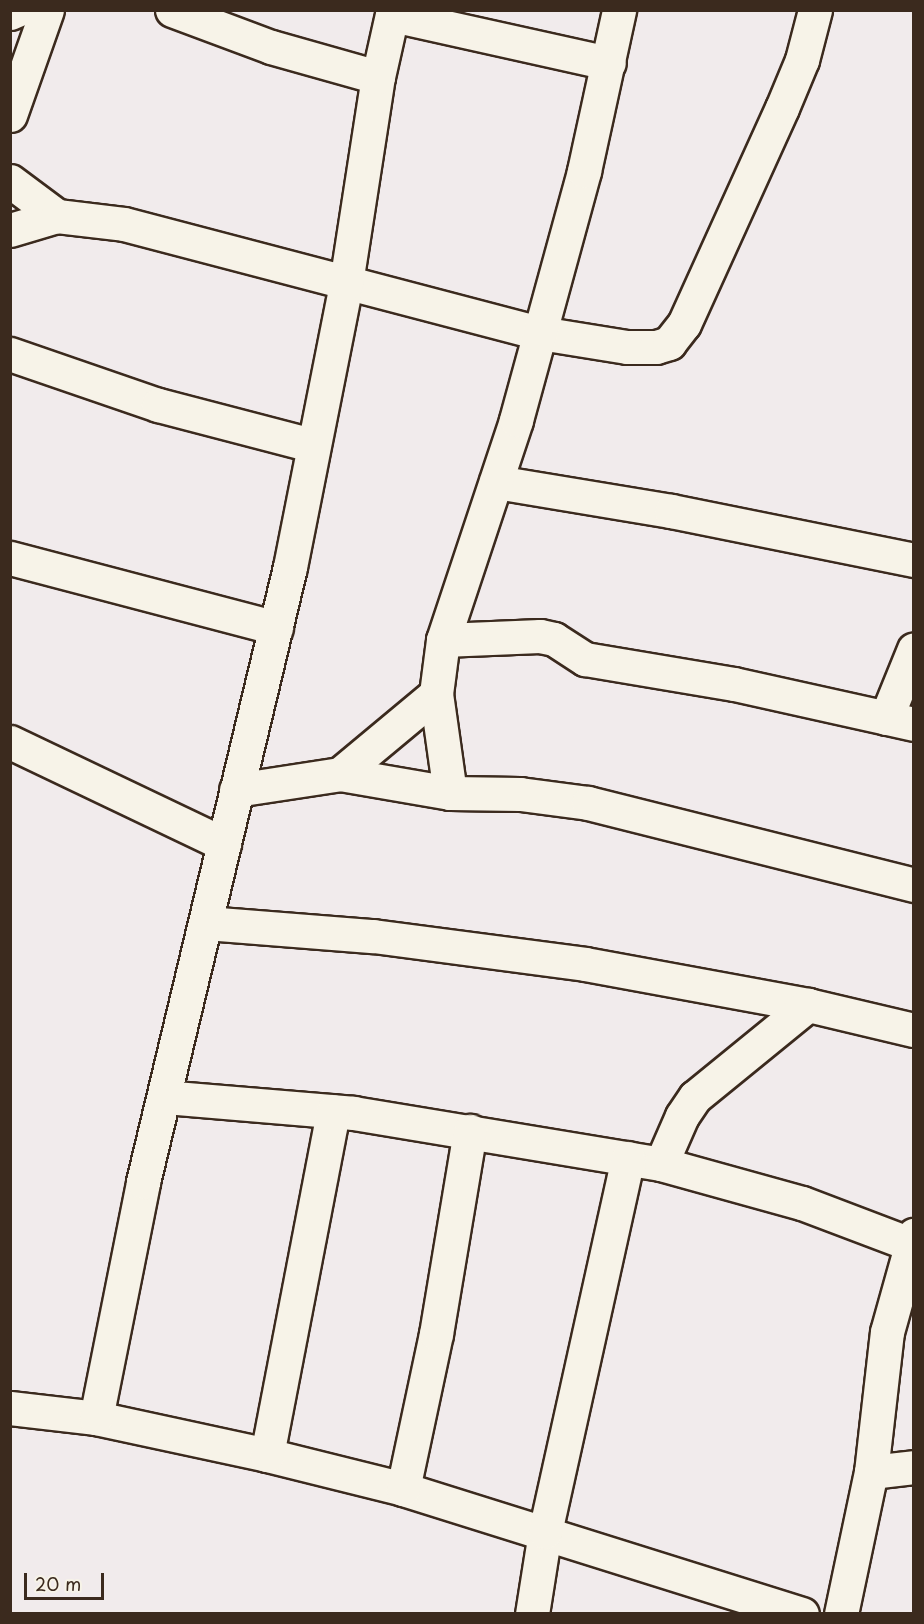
<!DOCTYPE html>
<html>
<head>
<meta charset="utf-8">
<style>
	body { margin:0 }
	#map { position:relative; width:924px; height:1624px; overflow:hidden; background:#f1ebec; font-family:"Playpen Sans",sans-serif }
	div>[style] { position:absolute }
	.roads { filter:drop-shadow(2px 0 #3b2a1e) drop-shadow(-2px 0 #3b2a1e) drop-shadow(0 2px #3b2a1e) drop-shadow(0 -2px #3b2a1e) }
	.minor>* { height:33px; margin:-16.5px; padding:0 16.5px; transform-origin:16.5px; border-radius:16.5px; background:#f7f3e8 }
	span { translate:-50% -50%; white-space:nowrap; text-align:center; line-height:1.15; -webkit-text-stroke:4.5px #f7f3e8; paint-order:stroke }
	.frame { position:absolute; inset:0; border:12px solid #3b2a1e; pointer-events:none }
	.scale { position:absolute; left:24px; top:1573px; width:80px; height:27px; box-sizing:border-box; border:3px solid #3b2a1e; border-top:0; padding-left:8px; font-size:18px; line-height:21px; white-space:nowrap; color:#3b2a1e; -webkit-text-stroke:4px #f7f3e8; paint-order:stroke }
</style>
</head>
<body>
<div id="map">
	<div class="roads">
		<div class="minor">
			<i style="left:172px;top:10px;width:106px;rotate:20.5deg"></i>
			<i style="left:271px;top:47px;width:111px;rotate:15.7deg"></i>
			<i style="left:10px;top:13px;width:8px;rotate:-23deg"></i>
			<i style="left:392px;top:15px;width:222px;rotate:12.5deg"></i>
			<i style="left:10px;top:115px;width:111px;rotate:-70.6deg"></i>
			<i style="left:10px;top:181px;width:59px;rotate:36.7deg"></i>
			<i style="left:10px;top:230px;width:49px;rotate:-16.6deg"></i>
			<i style="left:57px;top:216px;width:67px;rotate:6.8deg"></i>
			<i style="left:124px;top:224px;width:430px;rotate:14.7deg"></i>
			<i style="left:540px;top:333px;width:88px;rotate:9.1deg"></i>
			<i style="left:627px;top:347px;width:29px"></i>
			<i style="left:656px;top:347px;width:14px;rotate:-17deg"></i>
			<i style="left:669px;top:343px;width:24px;rotate:-52deg"></i>
			<i style="left:684px;top:324px;width:237px;rotate:-65.6deg"></i>
			<i style="left:782px;top:108px;width:52px;rotate:-67.4deg"></i>
			<i style="left:802px;top:60px;width:52px;rotate:-75.4deg"></i>
			<i style="left:10px;top:354px;width:157px;rotate:19deg"></i>
			<i style="left:158px;top:405px;width:159px;rotate:14.6deg"></i>
			<i style="left:496px;top:482px;width:177px;rotate:9.4deg"></i>
			<i style="left:671px;top:511px;width:248px;rotate:11.4deg"></i>
			<i style="left:10px;top:558px;width:275px;rotate:14.7deg"></i>
			<i style="left:443px;top:640px;width:97px;rotate:-2.4deg"></i>
			<i style="left:540px;top:636px;width:14px;rotate:12deg"></i>
			<i style="left:554px;top:639px;width:37px;rotate:33deg"></i>
			<i style="left:585px;top:659px;width:151px;rotate:9.5deg"></i>
			<i style="left:734px;top:684px;width:184px;rotate:12.5deg"></i>
			<i style="left:886px;top:718px;width:74px;rotate:-67.9deg"></i>
			<i style="left:10px;top:742px;width:237px;rotate:25.5deg"></i>
			<i style="left:340px;top:774px;width:125px;rotate:-39.8deg"></i>
			<i style="left:236px;top:790px;width:105px;rotate:-8.7deg"></i>
			<i style="left:340px;top:774px;width:112px;rotate:9.8deg"></i>
			<i style="left:450px;top:793px;width:70px;rotate:0.8deg"></i>
			<i style="left:520px;top:794px;width:69px;rotate:7.5deg"></i>
			<i style="left:588px;top:803px;width:336px;rotate:14.1deg"></i>
			<i style="left:450px;top:793px;width:100px;rotate:-98deg"></i>
			<i style="left:436px;top:694px;width:54px;rotate:-82.6deg"></i>
			<i style="left:443px;top:640px;width:232px;rotate:-71.6deg"></i>
			<i style="left:516px;top:420px;width:258px;rotate:-74.7deg"></i>
			<i style="left:584px;top:171px;width:165px;rotate:-77.7deg"></i>
			<i style="left:206px;top:923px;width:168px;rotate:4.5deg"></i>
			<i style="left:373px;top:936px;width:214px;rotate:7.5deg"></i>
			<i style="left:585px;top:964px;width:227px;rotate:10.4deg"></i>
			<i style="left:808px;top:1005px;width:109px;rotate:13.3deg"></i>
			<i style="left:164px;top:1097px;width:190px;rotate:4.8deg"></i>
			<i style="left:353px;top:1113px;width:312px;rotate:9.4deg"></i>
			<i style="left:661px;top:1164px;width:146px;rotate:15.5deg"></i>
			<i style="left:802px;top:1203px;width:116px;rotate:20.8deg"></i>
			<i style="left:661px;top:1164px;width:52px;rotate:-66.4deg"></i>
			<i style="left:682px;top:1116px;width:23px;rotate:-56deg"></i>
			<i style="left:695px;top:1097px;width:146px;rotate:-39.2deg"></i>
			<i style="left:10px;top:1408px;width:87px;rotate:6.6deg"></i>
			<i style="left:96px;top:1418px;width:175px;rotate:12.2deg"></i>
			<i style="left:267px;top:1455px;width:140px;rotate:14deg"></i>
			<i style="left:403px;top:1489px;width:418px;rotate:17.4deg"></i>
			<i style="left:96px;top:1418px;width:241px;rotate:-78.7deg"></i>
			<i style="left:143px;top:1182px;width:632px;rotate:-76.56deg"></i>
			<i style="left:290px;top:567px;width:289px;rotate:-78.8deg"></i>
			<i style="left:346px;top:283px;width:208px;rotate:-81.2deg"></i>
			<i style="left:378px;top:77px;width:69px;rotate:-77.4deg"></i>
			<i style="left:267px;top:1455px;width:350px;rotate:-79.1deg"></i>
			<i style="left:871px;top:1472px;width:43px;rotate:-6.6deg"></i>
			<i style="left:403px;top:1489px;width:158px;rotate:-78deg"></i>
			<i style="left:436px;top:1334px;width:206px;rotate:-80.5deg"></i>
			<i style="left:532px;top:1614px;width:83px;rotate:-81deg"></i>
			<i style="left:545px;top:1532px;width:383px;rotate:-77.5deg"></i>
			<i style="left:841px;top:1614px;width:145px;rotate:-78.1deg"></i>
			<i style="left:871px;top:1472px;width:141px;rotate:-83.5deg"></i>
			<i style="left:887px;top:1332px;width:101px;rotate:-74.4deg"></i>
		</div>
	</div>
	<div class="frame"></div>
	<div class="scale">20 m</div>
</div>
</body>
</html>
